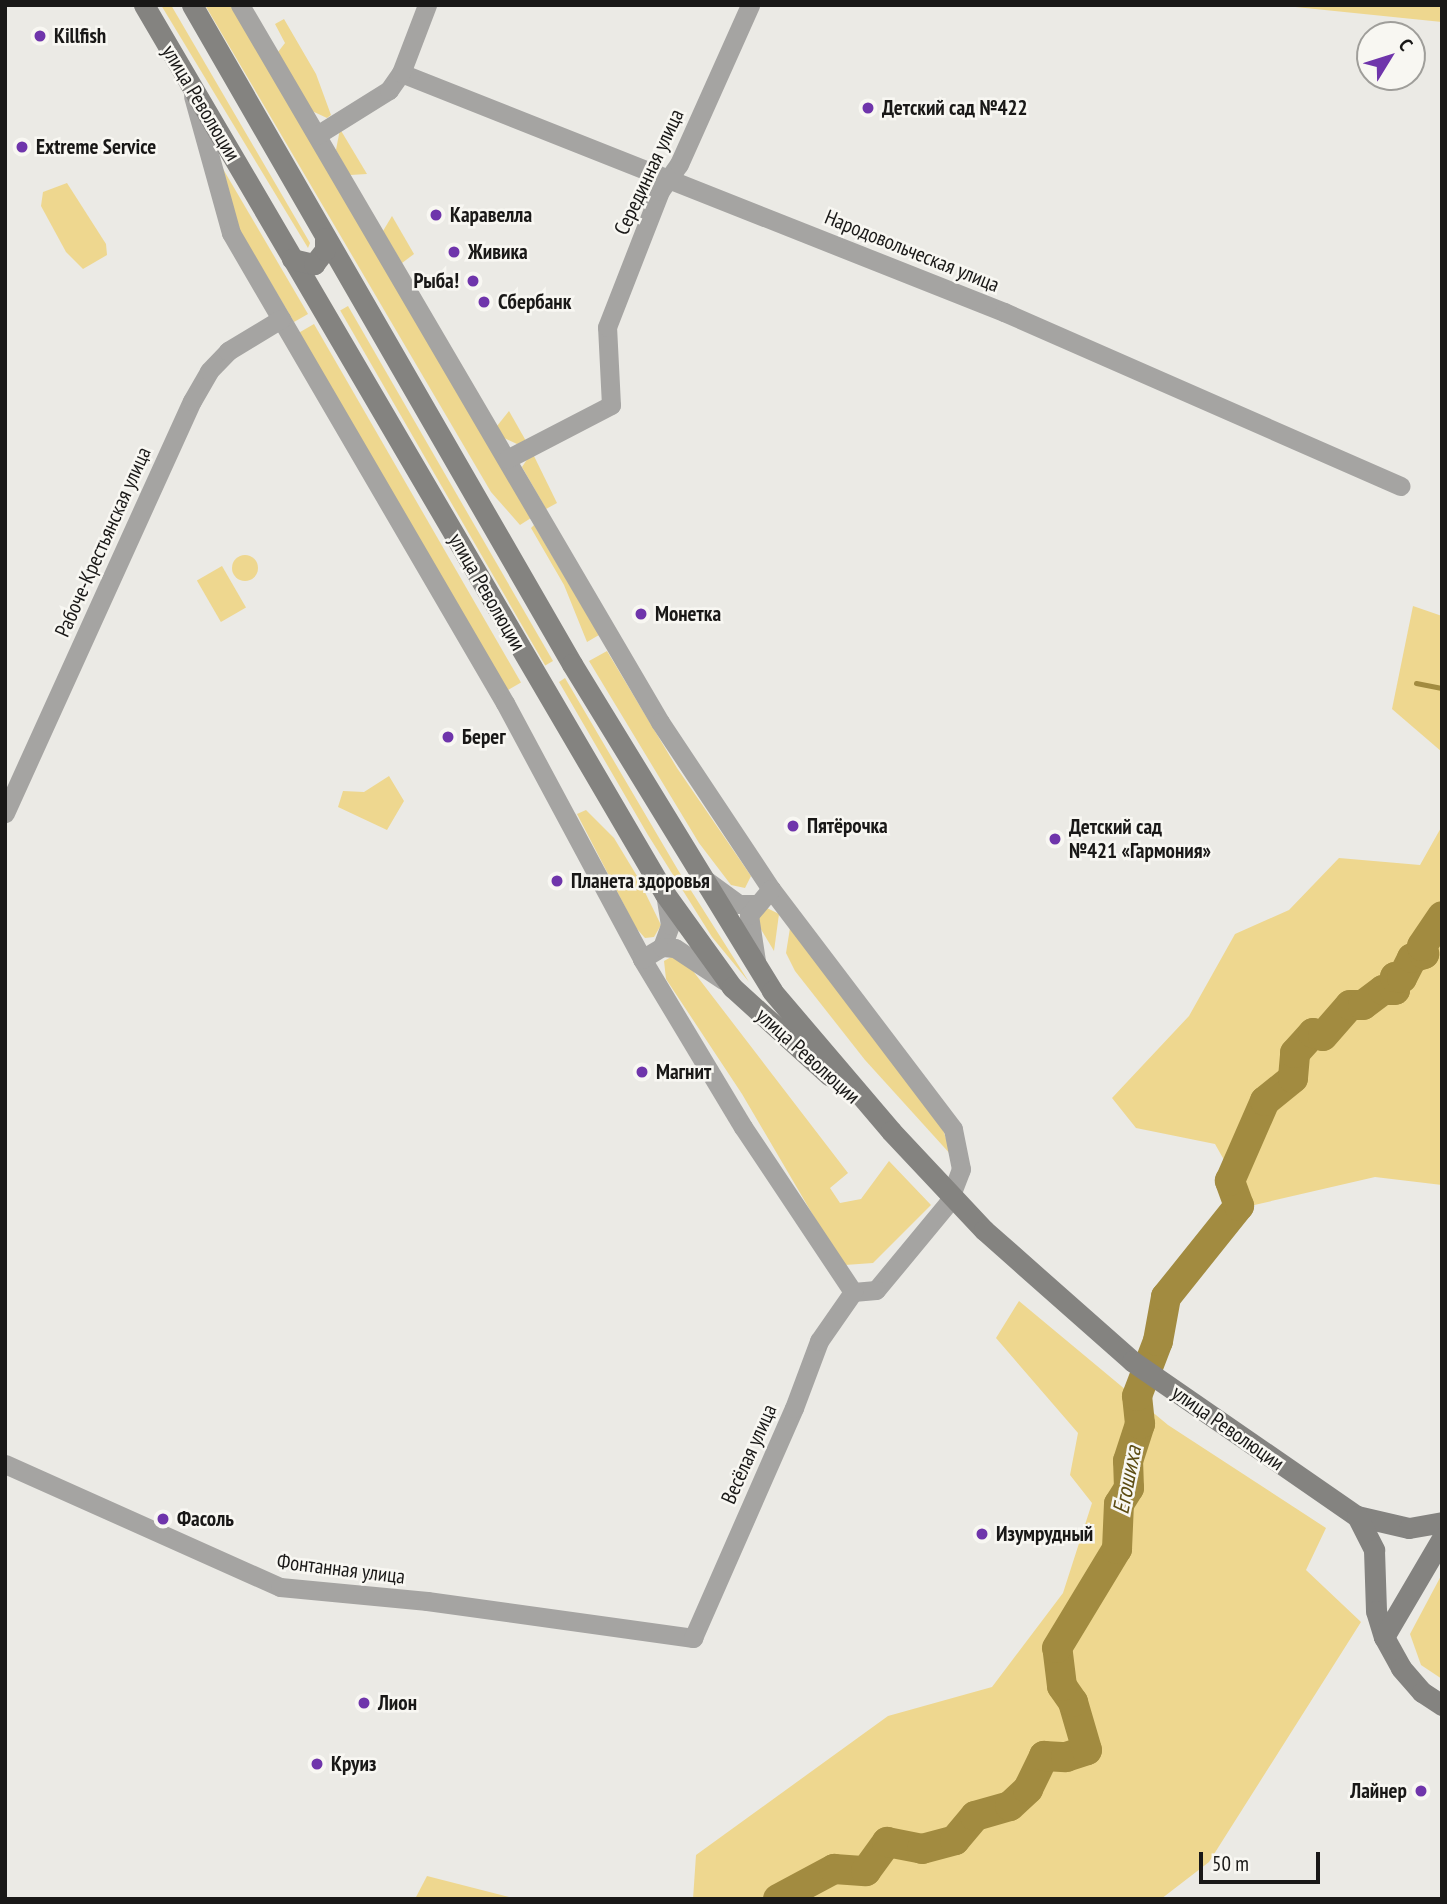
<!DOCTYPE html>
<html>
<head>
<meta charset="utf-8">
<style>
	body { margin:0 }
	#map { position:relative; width:1447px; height:1904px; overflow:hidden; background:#ebeae5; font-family:"PT Sans Narrow",sans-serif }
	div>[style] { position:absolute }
	.green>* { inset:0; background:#eed78f; transform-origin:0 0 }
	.round { border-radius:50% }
	.stream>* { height:5px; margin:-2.5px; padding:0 2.5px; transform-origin:2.5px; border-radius:2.5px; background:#a28b40 }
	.river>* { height:30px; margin:-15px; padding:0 15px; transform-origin:15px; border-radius:15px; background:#a28b40 }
	.street>* { height:19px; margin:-9.5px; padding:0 9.5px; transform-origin:9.5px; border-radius:9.5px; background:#a5a4a2 }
	.secondary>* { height:21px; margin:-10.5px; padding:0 10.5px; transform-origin:10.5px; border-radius:10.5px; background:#848380 }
	.dots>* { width:19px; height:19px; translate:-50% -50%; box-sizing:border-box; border:4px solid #f8f7f2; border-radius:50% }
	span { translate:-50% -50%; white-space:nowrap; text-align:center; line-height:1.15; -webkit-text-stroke:5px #f8f7f2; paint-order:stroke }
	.poi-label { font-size:21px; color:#191817; font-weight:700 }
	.left { translate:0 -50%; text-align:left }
	.right { translate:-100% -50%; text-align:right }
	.street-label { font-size:21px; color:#191817 }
	.water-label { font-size:23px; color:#5c4c12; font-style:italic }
	.frame { position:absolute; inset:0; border:7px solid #191817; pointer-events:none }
	.north { position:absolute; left:1356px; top:21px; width:70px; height:70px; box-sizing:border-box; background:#f8f7f2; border:2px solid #9f9e9a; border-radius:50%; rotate:52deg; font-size:19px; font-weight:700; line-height:28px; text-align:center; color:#191817 }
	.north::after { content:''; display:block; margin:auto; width:24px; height:32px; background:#6f35ab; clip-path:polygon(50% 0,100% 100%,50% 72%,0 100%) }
	.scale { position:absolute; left:1199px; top:1852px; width:121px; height:32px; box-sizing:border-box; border:4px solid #191817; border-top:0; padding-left:9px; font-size:21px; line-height:24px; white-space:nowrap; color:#191817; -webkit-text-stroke:5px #f8f7f2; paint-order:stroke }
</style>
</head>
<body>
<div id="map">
	<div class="green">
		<i style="clip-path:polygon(161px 5px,171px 5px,310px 243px,308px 248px)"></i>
		<i style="clip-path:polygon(205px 5px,231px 5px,531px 518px,520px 525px,491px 492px)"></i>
		<i style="clip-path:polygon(1276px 5px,1442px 5px,1442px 22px)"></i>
		<i style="clip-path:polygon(284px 19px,316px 74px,331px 115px,327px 118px,312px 111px,278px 52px,285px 43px,275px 24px)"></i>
		<i style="clip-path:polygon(340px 129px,367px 174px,350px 175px,336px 150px)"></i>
		<i style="clip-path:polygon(216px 157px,308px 314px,294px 322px,236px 224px)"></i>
		<i style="clip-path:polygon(67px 183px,106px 244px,107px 255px,83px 269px,66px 252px,41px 206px,43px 192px)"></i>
		<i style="clip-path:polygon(392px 216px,414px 254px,402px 263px,383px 231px)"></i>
		<i style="left:348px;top:306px;width:410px;height:9px;rotate:60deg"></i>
		<i style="left:314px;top:324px;width:414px;height:17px;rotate:60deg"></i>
		<i style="clip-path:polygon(509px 411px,526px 441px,517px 444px,504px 438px,497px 426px)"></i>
		<i style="clip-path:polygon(532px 452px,557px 503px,546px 509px,522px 467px)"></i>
		<i style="clip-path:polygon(534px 525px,599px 635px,587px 642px,564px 585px,531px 528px)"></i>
		<i class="round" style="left:232px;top:555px;width:26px;height:26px"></i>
		<i style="left:222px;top:566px;width:48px;height:29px;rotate:60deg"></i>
		<i style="clip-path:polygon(1413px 606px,1442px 616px,1442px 752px,1392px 709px)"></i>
		<i style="clip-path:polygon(607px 651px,677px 768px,751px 876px,745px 888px,731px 885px,699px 843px,589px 661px)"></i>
		<i style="clip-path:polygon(565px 678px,678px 870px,749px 982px,712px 937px,648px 835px,559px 682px)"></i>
		<i style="clip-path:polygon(389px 776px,404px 801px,387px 830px,338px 807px,343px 791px,364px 792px)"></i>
		<i style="clip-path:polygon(586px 810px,614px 838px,637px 876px,661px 925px,654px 937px,645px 938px,636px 928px,577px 814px)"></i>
		<i style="clip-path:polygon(1442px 826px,1442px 1185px,1375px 1177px,1250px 1206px,1215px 1144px,1136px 1128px,1112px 1098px,1189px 1016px,1235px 934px,1289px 910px,1339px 858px,1420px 865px)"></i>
		<i style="clip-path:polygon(767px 908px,779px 914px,774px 951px,759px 926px,759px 913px)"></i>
		<i style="clip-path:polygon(790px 928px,941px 1124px,952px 1156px,865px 1060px,795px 971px,786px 953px)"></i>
		<i style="clip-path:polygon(671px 957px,682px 958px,693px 971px,848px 1173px,830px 1188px,840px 1203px,861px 1199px,889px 1161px,931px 1205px,873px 1263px,845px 1265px,830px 1244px,742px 1094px,666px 979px,664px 961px)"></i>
		<i style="clip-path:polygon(1019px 1301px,1168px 1425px,1326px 1528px,1306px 1570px,1361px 1622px,1209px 1862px,1161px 1899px,693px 1899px,696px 1855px,888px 1716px,992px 1687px,1063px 1593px,1092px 1503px,1070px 1475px,1078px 1433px,996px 1338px)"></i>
		<i style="clip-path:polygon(1442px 1574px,1442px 1679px,1421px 1665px,1410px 1634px)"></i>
		<i style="clip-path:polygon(427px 1876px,517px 1899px,415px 1899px)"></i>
	</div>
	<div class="stream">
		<i style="left:1416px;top:683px;width:26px;rotate:11deg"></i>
		<i style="left:807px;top:1887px;width:12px;rotate:76deg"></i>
	</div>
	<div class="river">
		<i style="left:778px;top:1899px;width:64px;rotate:-28.2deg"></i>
		<i style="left:834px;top:1869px;width:32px;rotate:4deg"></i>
		<i style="left:866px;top:1871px;width:36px;rotate:-54deg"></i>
		<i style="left:887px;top:1842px;width:36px;rotate:11deg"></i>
		<i style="left:922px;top:1849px;width:34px;rotate:-15deg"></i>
		<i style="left:955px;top:1840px;width:31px;rotate:-50deg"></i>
		<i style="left:975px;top:1816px;width:36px;rotate:-16deg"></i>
		<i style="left:1010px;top:1806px;width:25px;rotate:-43deg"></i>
		<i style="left:1028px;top:1789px;width:37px;rotate:-64deg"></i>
		<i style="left:1044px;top:1756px;width:22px;rotate:3deg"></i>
		<i style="left:1066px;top:1757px;width:22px;rotate:-18deg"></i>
		<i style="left:1087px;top:1750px;width:50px;rotate:-106.3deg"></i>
		<i style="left:1073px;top:1702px;width:19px;rotate:-125deg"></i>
		<i style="left:1062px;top:1686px;width:38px;rotate:-97deg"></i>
		<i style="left:1057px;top:1648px;width:116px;rotate:-58.8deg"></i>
		<i style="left:1117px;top:1549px;width:45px;rotate:-87.5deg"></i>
		<i style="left:1119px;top:1504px;width:19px;rotate:-58deg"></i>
		<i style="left:1129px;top:1488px;width:27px;rotate:-92deg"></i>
		<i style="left:1128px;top:1461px;width:39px;rotate:-72deg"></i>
		<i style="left:1140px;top:1424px;width:28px;rotate:-96deg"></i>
		<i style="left:1137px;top:1396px;width:59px;rotate:-69.1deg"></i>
		<i style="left:1158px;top:1341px;width:45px;rotate:-79.7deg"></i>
		<i style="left:1166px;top:1297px;width:117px;rotate:-51.3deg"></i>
		<i style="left:1239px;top:1206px;width:27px;rotate:-110deg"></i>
		<i style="left:1230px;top:1181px;width:87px;rotate:-66.4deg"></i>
		<i style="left:1265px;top:1101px;width:36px;rotate:-39deg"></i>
		<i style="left:1293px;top:1078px;width:25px;rotate:-85deg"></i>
		<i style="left:1295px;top:1053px;width:27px;rotate:-48deg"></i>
		<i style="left:1313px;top:1033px;width:10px;rotate:17deg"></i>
		<i style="left:1323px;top:1036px;width:41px;rotate:-48.9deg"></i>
		<i style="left:1350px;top:1005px;width:13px"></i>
		<i style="left:1363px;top:1005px;width:25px;rotate:-37deg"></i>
		<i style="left:1383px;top:990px;width:12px"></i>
		<i style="left:1395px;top:990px;width:13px;rotate:-90deg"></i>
		<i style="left:1395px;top:977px;width:7px;rotate:8deg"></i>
		<i style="left:1402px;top:978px;width:22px;rotate:-63deg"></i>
		<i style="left:1412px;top:958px;width:13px;rotate:-18deg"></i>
		<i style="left:1424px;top:954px;width:8px;rotate:-104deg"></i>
		<i style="left:1422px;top:946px;width:36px;rotate:-56deg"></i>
	</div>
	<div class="street">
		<i style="left:240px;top:5px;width:831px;rotate:59.64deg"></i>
		<i style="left:660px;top:722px;width:201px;rotate:56.4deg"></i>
		<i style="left:771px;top:889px;width:301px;rotate:52.8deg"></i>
		<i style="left:953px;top:1129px;width:41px;rotate:78.7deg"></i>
		<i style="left:961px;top:1169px;width:36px;rotate:111deg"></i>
		<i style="left:948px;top:1203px;width:113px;rotate:129.6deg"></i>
		<i style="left:876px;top:1290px;width:23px;rotate:175deg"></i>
		<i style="left:401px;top:73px;width:649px;rotate:21.62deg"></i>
		<i style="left:1004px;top:312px;width:433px;rotate:23.7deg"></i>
		<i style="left:193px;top:96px;width:142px;rotate:74.5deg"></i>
		<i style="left:231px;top:233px;width:544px;rotate:59.76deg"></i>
		<i style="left:505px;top:703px;width:290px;rotate:61.8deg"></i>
		<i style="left:642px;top:959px;width:196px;rotate:59deg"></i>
		<i style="left:743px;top:1127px;width:198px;rotate:56.3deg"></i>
		<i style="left:317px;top:135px;width:85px;rotate:-32deg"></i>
		<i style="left:389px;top:90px;width:21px;rotate:-55deg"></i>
		<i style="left:401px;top:73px;width:73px;rotate:-69.1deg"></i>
		<i style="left:507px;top:459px;width:117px;rotate:-27.4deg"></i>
		<i style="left:611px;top:405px;width:78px;rotate:-92.9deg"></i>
		<i style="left:607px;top:327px;width:146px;rotate:-68.7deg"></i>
		<i style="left:660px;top:191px;width:33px;rotate:-55deg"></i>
		<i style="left:679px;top:164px;width:174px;rotate:-65.9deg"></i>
		<i style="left:5px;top:813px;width:452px;rotate:-65.6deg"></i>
		<i style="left:192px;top:401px;width:34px;rotate:-60deg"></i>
		<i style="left:209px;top:371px;width:28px;rotate:-46deg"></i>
		<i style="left:228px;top:351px;width:62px;rotate:-31.1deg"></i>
		<i style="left:707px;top:881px;width:39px;rotate:36deg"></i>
		<i style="left:739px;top:904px;width:15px"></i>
		<i style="left:662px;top:947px;width:23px;rotate:-70deg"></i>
		<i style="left:670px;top:925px;width:31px;rotate:-99deg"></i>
		<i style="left:642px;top:959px;width:23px;rotate:-31deg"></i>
		<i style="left:662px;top:947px;width:13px;rotate:4deg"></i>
		<i style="left:675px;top:948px;width:58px;rotate:33.7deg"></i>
		<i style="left:756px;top:961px;width:47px;rotate:-98.7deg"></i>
		<i style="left:749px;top:915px;width:34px;rotate:-50deg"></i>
		<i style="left:5px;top:1464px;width:301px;rotate:24.1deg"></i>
		<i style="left:280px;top:1587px;width:148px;rotate:5.4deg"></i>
		<i style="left:427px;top:1601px;width:269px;rotate:7.9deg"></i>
		<i style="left:693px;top:1638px;width:251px;rotate:-66.3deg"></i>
		<i style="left:794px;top:1408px;width:72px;rotate:-69.5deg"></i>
		<i style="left:819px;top:1341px;width:60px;rotate:-55.2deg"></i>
	</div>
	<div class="secondary">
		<i style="left:144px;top:5px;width:1030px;rotate:59.63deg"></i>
		<i style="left:665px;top:894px;width:115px;rotate:54.2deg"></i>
		<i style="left:732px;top:987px;width:132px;rotate:42.2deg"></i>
		<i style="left:192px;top:5px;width:761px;rotate:60.03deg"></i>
		<i style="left:572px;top:664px;width:383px;rotate:58.5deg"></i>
		<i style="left:772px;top:991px;width:184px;rotate:49.6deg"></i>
		<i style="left:891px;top:1131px;width:136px;rotate:46.8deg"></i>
		<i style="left:984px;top:1230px;width:198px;rotate:41.5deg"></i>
		<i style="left:1132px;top:1361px;width:273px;rotate:34.6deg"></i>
		<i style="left:1357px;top:1516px;width:53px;rotate:13deg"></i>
		<i style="left:1409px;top:1528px;width:34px;rotate:-10deg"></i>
		<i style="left:292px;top:259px;width:23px;rotate:13deg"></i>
		<i style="left:314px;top:264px;width:18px;rotate:-52deg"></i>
		<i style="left:325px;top:250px;width:12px;rotate:-90deg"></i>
		<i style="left:1357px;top:1516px;width:38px;rotate:63deg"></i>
		<i style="left:1374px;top:1550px;width:61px;rotate:88.1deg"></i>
		<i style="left:1376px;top:1611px;width:27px;rotate:73deg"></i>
		<i style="left:1384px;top:1637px;width:35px;rotate:61deg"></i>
		<i style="left:1401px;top:1668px;width:32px;rotate:49deg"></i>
		<i style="left:1422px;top:1692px;width:24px;rotate:33deg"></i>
		<i style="left:1384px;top:1637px;width:115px;rotate:-59.6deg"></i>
	</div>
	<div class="dots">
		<i style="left:40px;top:36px;background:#6f35ab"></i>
		<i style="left:868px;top:108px;background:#6f35ab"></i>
		<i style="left:22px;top:147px;background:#6f35ab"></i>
		<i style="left:436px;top:215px;background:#6f35ab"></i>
		<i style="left:454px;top:252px;background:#6f35ab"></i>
		<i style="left:473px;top:281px;background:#6f35ab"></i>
		<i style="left:484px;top:302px;background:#6f35ab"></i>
		<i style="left:641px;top:614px;background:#6f35ab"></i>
		<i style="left:448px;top:737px;background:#6f35ab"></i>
		<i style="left:793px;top:826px;background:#6f35ab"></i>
		<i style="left:1055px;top:839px;background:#6f35ab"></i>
		<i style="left:557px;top:881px;background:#6f35ab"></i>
		<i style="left:642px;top:1072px;background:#6f35ab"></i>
		<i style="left:163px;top:1519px;background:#6f35ab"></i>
		<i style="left:982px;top:1534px;background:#6f35ab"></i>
		<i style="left:364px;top:1703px;background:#6f35ab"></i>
		<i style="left:317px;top:1764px;background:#6f35ab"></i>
		<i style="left:1421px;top:1791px;background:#6f35ab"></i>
	</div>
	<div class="poi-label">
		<span class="left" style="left:54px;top:36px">Killfish</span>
		<span class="left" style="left:882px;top:108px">Детский сад №422</span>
		<span class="left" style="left:36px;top:147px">Extreme Service</span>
		<span class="left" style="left:450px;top:215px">Каравелла</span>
		<span class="left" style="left:468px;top:252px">Живика</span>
		<span class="right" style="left:459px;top:281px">Рыба!</span>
		<span class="left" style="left:498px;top:302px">Сбербанк</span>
		<span class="left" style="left:655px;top:614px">Монетка</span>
		<span class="left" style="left:462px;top:737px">Берег</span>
		<span class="left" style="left:807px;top:826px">Пятёрочка</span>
		<span class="left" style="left:1069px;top:839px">Детский сад<br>№421 «Гармония»</span>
		<span class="left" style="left:571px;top:881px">Планета здоровья</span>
		<span class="left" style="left:656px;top:1072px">Магнит</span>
		<span class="left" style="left:177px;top:1519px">Фасоль</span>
		<span class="left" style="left:996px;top:1534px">Изумрудный</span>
		<span class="left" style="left:378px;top:1703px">Лион</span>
		<span class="left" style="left:331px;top:1764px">Круиз</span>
		<span class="right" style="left:1407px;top:1791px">Лайнер</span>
	</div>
	<div class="street-label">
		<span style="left:201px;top:103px;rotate:59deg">улица Революции</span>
		<span style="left:649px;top:172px;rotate:-65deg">Серединная улица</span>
		<span style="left:912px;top:251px;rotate:22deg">Народовольческая улица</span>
		<span style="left:103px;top:542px;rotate:-66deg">Рабоче-Крестьянская улица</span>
		<span style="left:487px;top:592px;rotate:60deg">улица Революции</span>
		<span style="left:808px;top:1056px;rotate:42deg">улица Революции</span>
		<span style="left:1228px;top:1428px;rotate:35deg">улица Революции</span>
		<span style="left:749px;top:1454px;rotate:-66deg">Весёлая улица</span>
		<span style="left:341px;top:1569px;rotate:7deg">Фонтанная улица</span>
	</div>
	<div class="water-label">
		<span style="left:1127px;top:1480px;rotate:-79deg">Егошиха</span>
	</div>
	<div class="frame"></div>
	<div class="north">С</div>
	<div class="scale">50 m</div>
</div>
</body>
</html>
